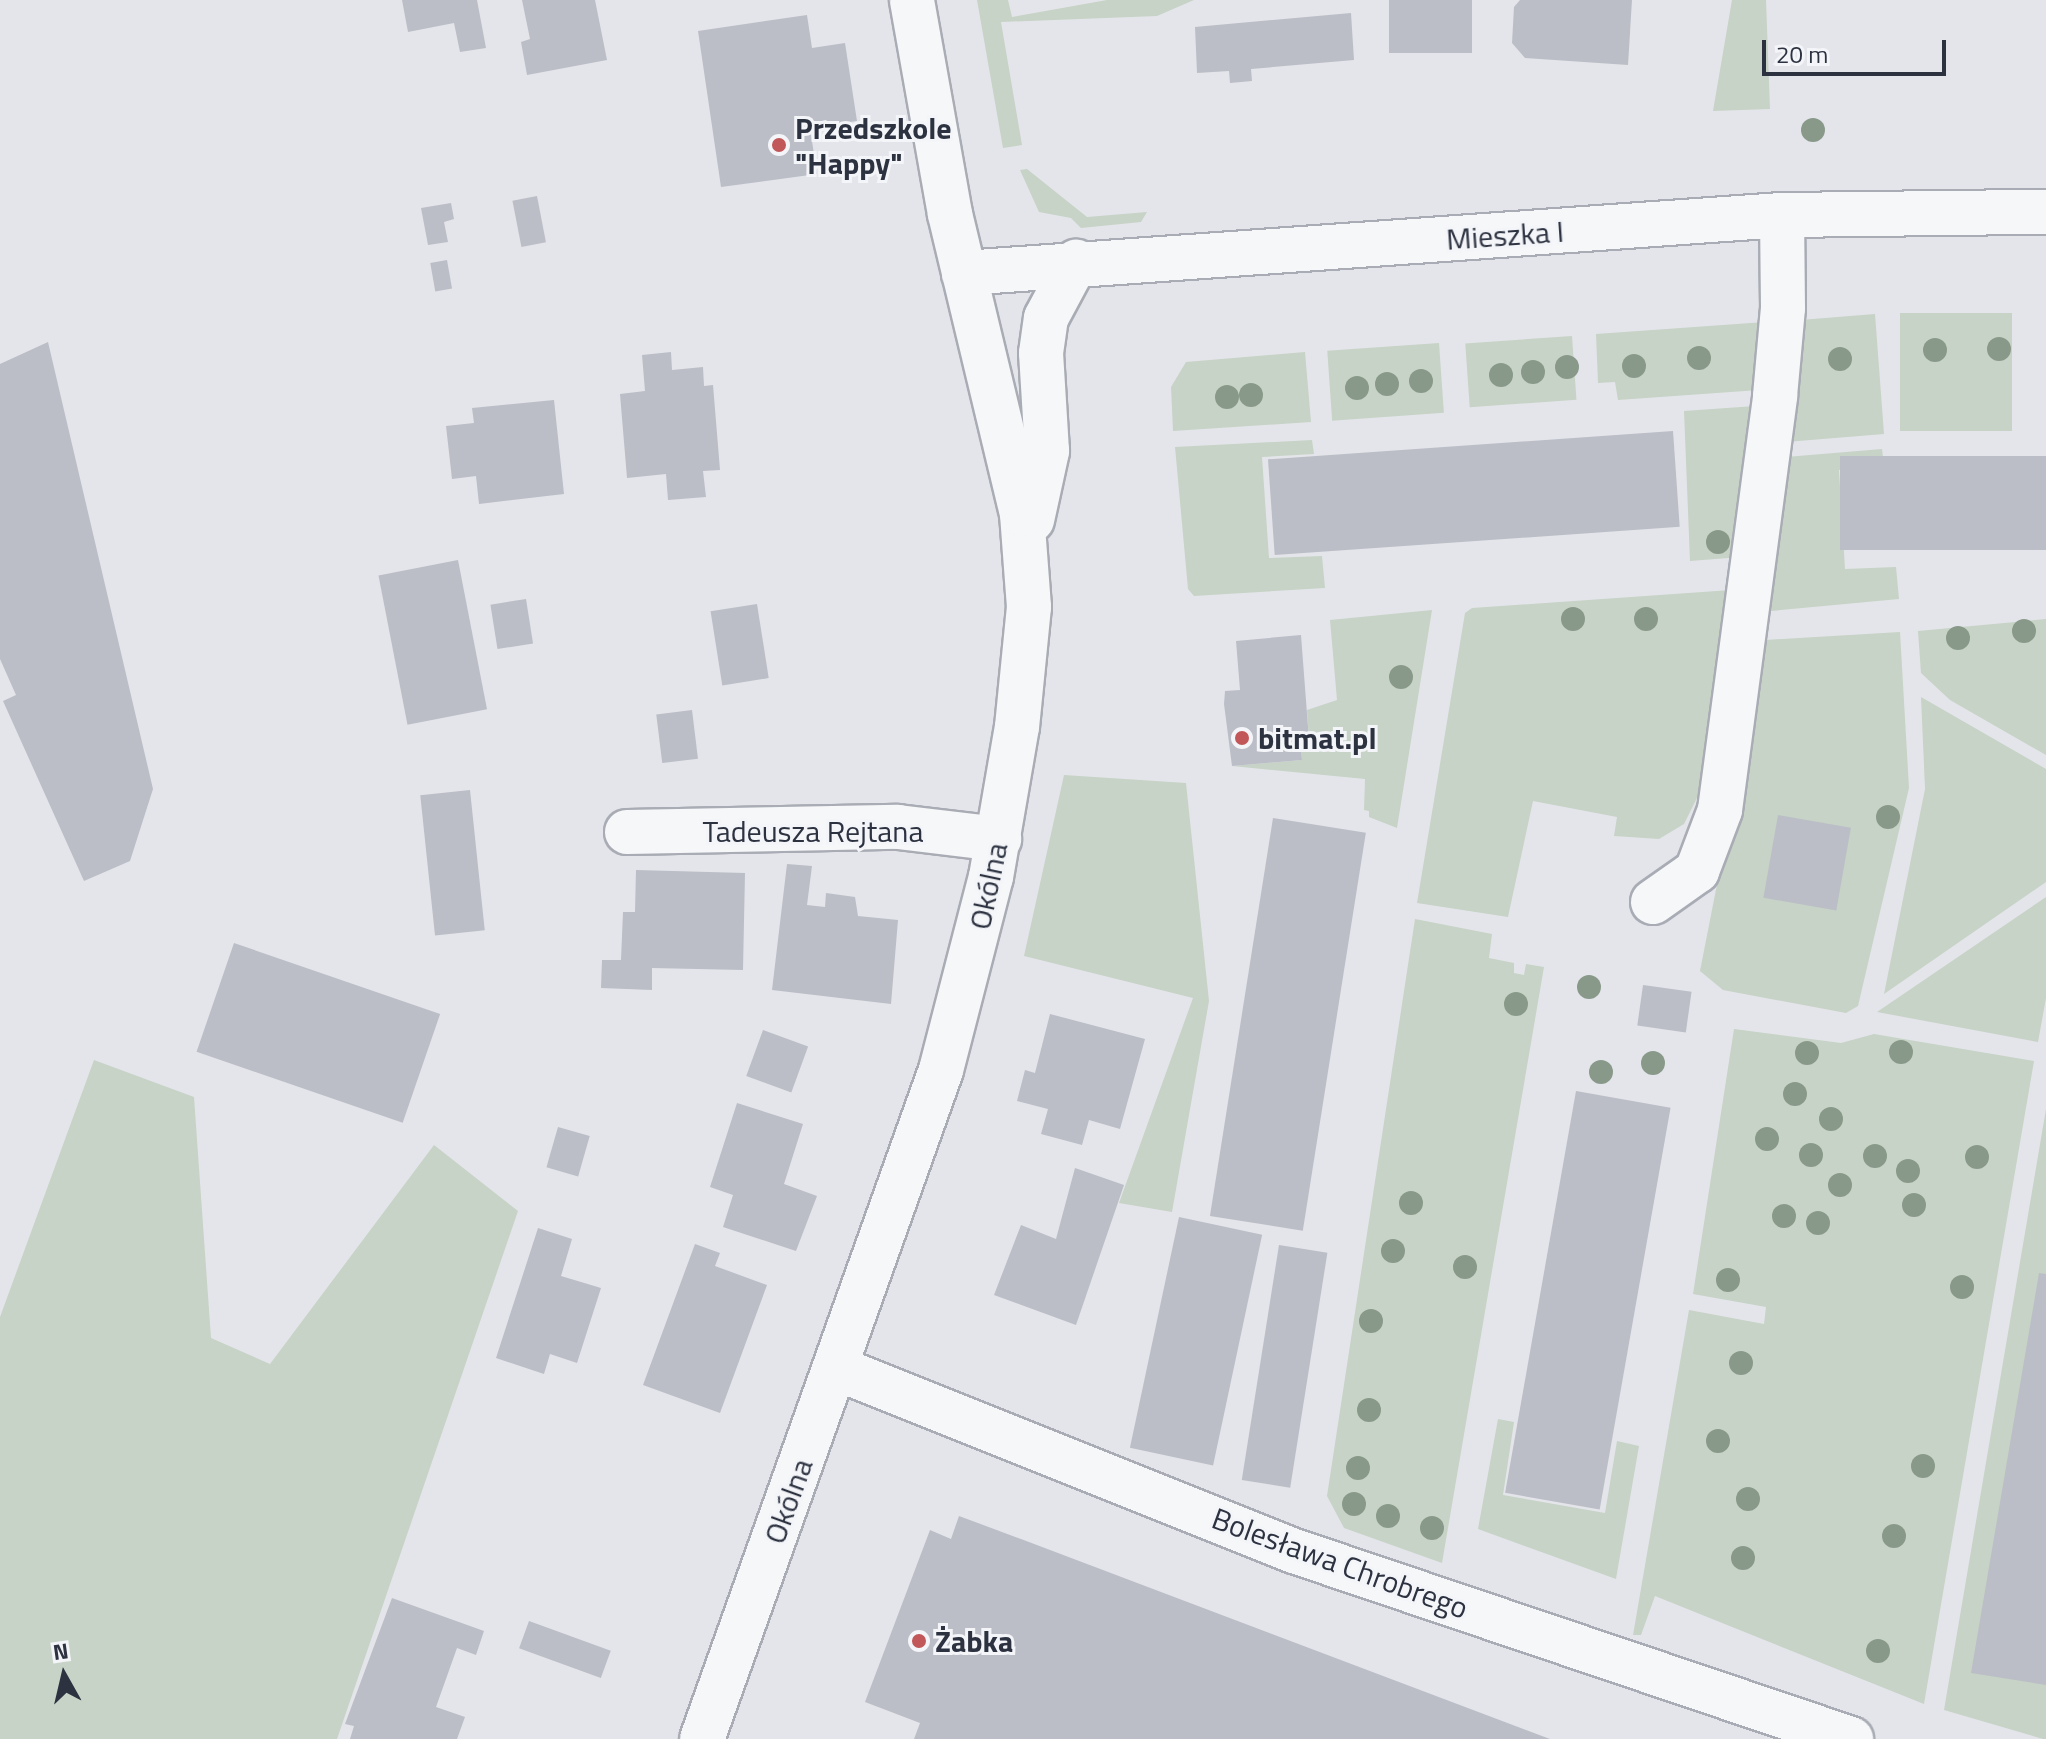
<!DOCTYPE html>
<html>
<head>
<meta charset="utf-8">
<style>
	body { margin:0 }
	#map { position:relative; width:2046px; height:1739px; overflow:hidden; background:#e4e5ea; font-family:"Titillium Web",sans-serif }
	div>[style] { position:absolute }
	.green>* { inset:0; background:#c7d3c6; transform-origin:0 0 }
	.building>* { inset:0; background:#bbbec7; transform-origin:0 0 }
	.roads { filter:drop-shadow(2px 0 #a9acb4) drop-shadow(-2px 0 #a9acb4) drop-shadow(0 2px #a9acb4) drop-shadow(0 -2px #a9acb4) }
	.minor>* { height:44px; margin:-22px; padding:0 22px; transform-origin:22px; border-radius:22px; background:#f6f7f9 }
	.trees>* { width:24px; height:24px; margin:-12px; border-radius:50%; background:#88998a }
	.dots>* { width:22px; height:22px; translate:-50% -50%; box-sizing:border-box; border:4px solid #f3f5f8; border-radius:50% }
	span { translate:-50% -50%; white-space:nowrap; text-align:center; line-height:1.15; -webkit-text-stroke:6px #f3f5f8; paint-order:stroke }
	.poi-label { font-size:30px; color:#2d3241; font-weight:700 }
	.left { translate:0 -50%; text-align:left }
	.street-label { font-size:30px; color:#2d3241 }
	.north { position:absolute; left:24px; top:1635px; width:80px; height:80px; -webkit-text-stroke:6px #f3f5f8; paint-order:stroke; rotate:352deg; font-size:22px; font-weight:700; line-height:32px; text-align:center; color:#2d3241 }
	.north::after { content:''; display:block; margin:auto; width:28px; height:36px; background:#2d3241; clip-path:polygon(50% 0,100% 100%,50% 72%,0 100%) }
	.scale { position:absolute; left:1762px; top:40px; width:184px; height:36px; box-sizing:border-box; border:4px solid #2d3241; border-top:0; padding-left:10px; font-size:24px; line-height:28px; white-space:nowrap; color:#2d3241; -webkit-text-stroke:6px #f3f5f8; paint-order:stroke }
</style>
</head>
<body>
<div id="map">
	<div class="green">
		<i style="clip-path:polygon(977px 0,1008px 0,1012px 17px,1107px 0,1194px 0,1157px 16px,1001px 22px,1022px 145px,1003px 148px)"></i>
		<i style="clip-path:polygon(1732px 0,1766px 0,1770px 109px,1713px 111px)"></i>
		<i style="clip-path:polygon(1027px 169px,1087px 217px,1147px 212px,1141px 222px,1081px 228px,1071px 218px,1039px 212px,1020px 170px)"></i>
		<i style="left:1900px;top:313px;width:112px;height:118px"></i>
		<i style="clip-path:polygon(1875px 314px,1884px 434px,1786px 442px,1800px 320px)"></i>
		<i style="clip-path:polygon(1765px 322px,1759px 390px,1618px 400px,1615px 382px,1598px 383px,1596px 334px)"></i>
		<i style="left:1572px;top:336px;width:64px;height:107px;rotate:86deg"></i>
		<i style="left:1439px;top:343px;width:70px;height:112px;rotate:86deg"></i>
		<i style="clip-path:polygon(1305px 352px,1311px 422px,1173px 431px,1171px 387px,1186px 362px)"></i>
		<i style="clip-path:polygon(1755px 406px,1741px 557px,1690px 561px,1684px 411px)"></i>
		<i style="clip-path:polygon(1312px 440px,1314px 454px,1262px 457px,1269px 558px,1322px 556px,1325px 588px,1194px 596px,1188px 589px,1175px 447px)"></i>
		<i style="clip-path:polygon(1882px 449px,1884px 465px,1839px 470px,1845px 569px,1896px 567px,1899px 599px,1771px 611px,1786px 457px)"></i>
		<i style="clip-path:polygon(1731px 590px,1729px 651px,1718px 652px,1717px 661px,1727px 666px,1704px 784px,1684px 824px,1659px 839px,1614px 836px,1617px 817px,1533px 801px,1508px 917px,1417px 903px,1465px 613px,1472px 608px)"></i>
		<i style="clip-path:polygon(1432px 610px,1397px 828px,1369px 817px,1369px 811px,1364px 810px,1365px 779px,1232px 766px,1302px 760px,1300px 741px,1309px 740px,1307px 710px,1337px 700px,1330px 620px)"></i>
		<i style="clip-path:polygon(2046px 619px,2046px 755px,1950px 700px,1921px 673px,1918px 631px)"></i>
		<i style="clip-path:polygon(1900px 632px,1909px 788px,1858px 1006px,1846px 1013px,1723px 990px,1700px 971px,1765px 640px)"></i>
		<i style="clip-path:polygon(1921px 697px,2046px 769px,2046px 882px,1884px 994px,1925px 789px)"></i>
		<i style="clip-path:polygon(1064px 775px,1186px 783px,1209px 1001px,1172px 1212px,1119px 1203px,1193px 998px,1024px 956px)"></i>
		<i style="clip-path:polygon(2046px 897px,2046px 998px,2038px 1042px,1877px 1012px)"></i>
		<i style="clip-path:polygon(1415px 919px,1492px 934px,1489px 958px,1514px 963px,1514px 973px,1524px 975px,1526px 964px,1544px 967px,1442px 1563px,1344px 1528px,1327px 1496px)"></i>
		<i style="clip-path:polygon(1734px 1029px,1841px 1043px,1874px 1034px,2034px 1061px,1924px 1704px,1655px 1596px,1641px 1635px,1633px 1635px,1689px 1310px,1764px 1324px,1766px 1307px,1693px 1294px)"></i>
		<i style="clip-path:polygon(94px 1060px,194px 1097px,211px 1338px,270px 1364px,434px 1145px,518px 1211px,337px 1739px,0 1739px,0 1317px)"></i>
		<i style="clip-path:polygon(2046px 1109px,2046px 1739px,2043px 1739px,1944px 1710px)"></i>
		<i style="clip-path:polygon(1498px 1419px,1514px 1422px,1503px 1495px,1605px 1513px,1617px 1441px,1639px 1446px,1616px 1579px,1478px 1529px)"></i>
	</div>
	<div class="building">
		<i style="clip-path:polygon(402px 0,477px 0,486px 48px,460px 52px,454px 23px,408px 32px)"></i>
		<i style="clip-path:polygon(522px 0,595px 0,607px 60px,527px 75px,521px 42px,530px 39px)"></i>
		<i style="left:1389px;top:0;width:83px;height:53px"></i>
		<i style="clip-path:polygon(1520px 0,1632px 0,1628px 65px,1525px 58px,1512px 43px,1514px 7px)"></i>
		<i style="clip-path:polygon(1351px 13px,1354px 60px,1251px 69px,1252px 81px,1230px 83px,1229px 71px,1197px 73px,1195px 27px)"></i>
		<i style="clip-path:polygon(807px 15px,812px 48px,845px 43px,857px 121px,810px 128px,817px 174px,721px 187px,698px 31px)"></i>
		<i style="left:537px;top:196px;width:47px;height:25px;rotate:79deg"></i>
		<i style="clip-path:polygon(451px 203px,454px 219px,444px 222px,448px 242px,428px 245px,421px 208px)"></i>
		<i style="left:447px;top:260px;width:29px;height:17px;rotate:80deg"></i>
		<i style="clip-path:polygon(48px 342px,153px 789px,130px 861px,84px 881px,3px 701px,16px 695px,0 659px,0 364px)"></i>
		<i style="clip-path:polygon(671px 352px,672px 370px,703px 367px,704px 386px,713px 385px,720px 470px,703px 471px,706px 497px,668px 500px,666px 474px,627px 478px,620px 394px,645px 391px,642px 355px)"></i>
		<i style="clip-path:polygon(554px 400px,564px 494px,479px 504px,476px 476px,452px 479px,446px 426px,474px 423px,472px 408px)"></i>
		<i style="left:1673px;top:431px;width:96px;height:406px;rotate:86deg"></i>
		<i style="left:2046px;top:456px;width:94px;height:206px;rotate:90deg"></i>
		<i style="left:458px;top:560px;width:152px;height:81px;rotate:79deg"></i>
		<i style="left:526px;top:599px;width:45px;height:36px;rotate:81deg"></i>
		<i style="left:757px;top:604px;width:75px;height:47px;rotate:81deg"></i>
		<i style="clip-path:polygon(1301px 635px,1309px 740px,1300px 741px,1302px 760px,1232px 766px,1224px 704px,1225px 691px,1240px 690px,1236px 641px)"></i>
		<i style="left:692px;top:710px;width:49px;height:36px;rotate:83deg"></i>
		<i style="left:470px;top:790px;width:141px;height:50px;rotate:84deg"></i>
		<i style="left:1778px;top:815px;width:74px;height:84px;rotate:10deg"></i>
		<i style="left:1273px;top:818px;width:94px;height:403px;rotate:9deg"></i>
		<i style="clip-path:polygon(787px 864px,812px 866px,807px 905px,825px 907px,826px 893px,855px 897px,858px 916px,898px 920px,891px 1004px,772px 990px)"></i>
		<i style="clip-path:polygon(636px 870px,745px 873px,743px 970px,652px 968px,652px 990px,601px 988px,602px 960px,621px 960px,623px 912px,635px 912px)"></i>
		<i style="left:234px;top:943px;width:218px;height:115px;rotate:19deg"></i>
		<i style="left:1643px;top:985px;width:49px;height:41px;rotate:8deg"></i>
		<i style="clip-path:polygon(1050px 1014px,1145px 1039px,1120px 1129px,1089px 1120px,1082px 1145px,1041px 1134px,1048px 1109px,1017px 1101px,1025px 1070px,1035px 1073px)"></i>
		<i style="left:763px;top:1030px;width:48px;height:49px;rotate:20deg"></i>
		<i style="left:1576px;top:1091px;width:96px;height:408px;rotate:10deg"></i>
		<i style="clip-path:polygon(737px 1103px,803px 1124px,784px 1184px,817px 1196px,796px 1251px,723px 1227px,733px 1195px,710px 1187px)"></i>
		<i style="left:558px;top:1127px;width:33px;height:42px;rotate:16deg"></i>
		<i style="clip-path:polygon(1075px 1168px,1124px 1185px,1076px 1325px,994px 1295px,1021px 1225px,1056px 1239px)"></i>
		<i style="left:1179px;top:1217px;width:85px;height:236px;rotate:12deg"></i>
		<i style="clip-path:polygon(538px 1228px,572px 1239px,561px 1276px,601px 1288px,577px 1363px,550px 1354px,544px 1374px,496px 1358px)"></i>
		<i style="clip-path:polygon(695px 1244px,720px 1253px,715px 1266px,767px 1285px,720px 1413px,643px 1385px)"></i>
		<i style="left:1279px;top:1245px;width:49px;height:238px;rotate:9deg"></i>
		<i style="clip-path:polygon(2039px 1273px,2046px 1274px,2046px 1685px,1971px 1673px)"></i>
		<i style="clip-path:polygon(959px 1516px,1021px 1539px,1550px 1739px,914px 1739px,920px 1723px,865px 1702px,930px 1530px,951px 1539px)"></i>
		<i style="clip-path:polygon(392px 1598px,484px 1631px,476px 1655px,457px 1648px,436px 1707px,465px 1717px,457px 1739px,350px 1739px,354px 1726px,345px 1724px)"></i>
		<i style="left:529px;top:1621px;width:87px;height:29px;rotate:20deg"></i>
	</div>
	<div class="roads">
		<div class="minor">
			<i style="left:964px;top:273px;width:820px;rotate:-4.06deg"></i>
			<i style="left:1782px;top:215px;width:264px;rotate:-0.7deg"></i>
			<i style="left:1032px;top:520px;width:71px;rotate:-77.7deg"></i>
			<i style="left:1047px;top:451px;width:98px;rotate:-93.5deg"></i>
			<i style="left:1041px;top:353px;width:35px;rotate:-82deg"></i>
			<i style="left:1046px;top:318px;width:64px;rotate:-61.8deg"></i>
			<i style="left:627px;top:832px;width:271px;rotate:-1.1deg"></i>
			<i style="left:898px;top:827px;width:102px;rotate:6.8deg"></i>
			<i style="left:1653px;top:902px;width:54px;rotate:-35.2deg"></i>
			<i style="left:1697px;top:871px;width:65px;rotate:-69.3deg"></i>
			<i style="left:1720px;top:810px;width:418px;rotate:-82.4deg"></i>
			<i style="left:1775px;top:396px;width:88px;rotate:-84.8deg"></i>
			<i style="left:1783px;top:308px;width:93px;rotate:-90.6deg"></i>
			<i style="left:836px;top:1368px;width:493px;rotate:21.8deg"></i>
			<i style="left:1294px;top:1551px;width:588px;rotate:18.65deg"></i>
			<i style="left:702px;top:1739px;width:710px;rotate:-70.34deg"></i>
			<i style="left:941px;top:1070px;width:199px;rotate:-75.5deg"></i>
			<i style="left:991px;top:877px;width:152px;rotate:-80.2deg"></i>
			<i style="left:1017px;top:727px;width:121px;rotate:-84.3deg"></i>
			<i style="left:1029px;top:607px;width:93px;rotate:-94.3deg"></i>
			<i style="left:1022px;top:514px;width:309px;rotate:-103.5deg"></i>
			<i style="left:950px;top:214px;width:217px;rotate:-100.1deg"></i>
		</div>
	</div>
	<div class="trees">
		<i style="left:1813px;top:130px"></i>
		<i style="left:1999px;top:349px"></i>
		<i style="left:1935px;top:350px"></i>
		<i style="left:1699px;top:358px"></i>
		<i style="left:1840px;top:359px"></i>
		<i style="left:1634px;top:366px"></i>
		<i style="left:1567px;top:367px"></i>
		<i style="left:1533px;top:372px"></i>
		<i style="left:1501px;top:375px"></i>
		<i style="left:1421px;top:381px"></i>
		<i style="left:1387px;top:384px"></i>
		<i style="left:1357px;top:388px"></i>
		<i style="left:1251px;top:395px"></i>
		<i style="left:1227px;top:397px"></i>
		<i style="left:1718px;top:542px"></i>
		<i style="left:1573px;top:619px"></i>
		<i style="left:1646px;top:619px"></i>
		<i style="left:2024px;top:631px"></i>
		<i style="left:1958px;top:638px"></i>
		<i style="left:1401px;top:677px"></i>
		<i style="left:1888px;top:817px"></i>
		<i style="left:1589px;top:987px"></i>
		<i style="left:1516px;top:1004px"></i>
		<i style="left:1901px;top:1052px"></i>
		<i style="left:1807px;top:1053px"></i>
		<i style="left:1653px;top:1063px"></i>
		<i style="left:1601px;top:1072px"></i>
		<i style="left:1795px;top:1094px"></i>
		<i style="left:1831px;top:1119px"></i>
		<i style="left:1767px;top:1139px"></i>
		<i style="left:1811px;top:1155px"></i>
		<i style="left:1875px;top:1156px"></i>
		<i style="left:1977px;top:1157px"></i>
		<i style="left:1908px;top:1171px"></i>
		<i style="left:1840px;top:1185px"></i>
		<i style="left:1411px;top:1203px"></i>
		<i style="left:1914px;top:1205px"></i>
		<i style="left:1784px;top:1216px"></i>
		<i style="left:1818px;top:1223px"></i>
		<i style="left:1393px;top:1251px"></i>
		<i style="left:1465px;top:1267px"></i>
		<i style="left:1728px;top:1280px"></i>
		<i style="left:1962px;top:1287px"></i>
		<i style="left:1371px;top:1321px"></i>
		<i style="left:1741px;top:1363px"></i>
		<i style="left:1369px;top:1410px"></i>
		<i style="left:1718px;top:1441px"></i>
		<i style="left:1923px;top:1466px"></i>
		<i style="left:1358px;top:1468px"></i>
		<i style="left:1748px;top:1499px"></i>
		<i style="left:1354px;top:1504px"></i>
		<i style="left:1388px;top:1516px"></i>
		<i style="left:1432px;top:1528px"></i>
		<i style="left:1894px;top:1536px"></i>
		<i style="left:1743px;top:1558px"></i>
		<i style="left:1878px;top:1651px"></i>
	</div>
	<div class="dots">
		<i style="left:779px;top:145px;background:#c15758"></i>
		<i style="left:1242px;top:738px;background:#c15758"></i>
		<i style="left:919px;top:1641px;background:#c15758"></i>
	</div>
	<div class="poi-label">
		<span class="left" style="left:795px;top:145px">Przedszkole<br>"Happy"</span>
		<span class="left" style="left:1258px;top:738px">bitmat.pl</span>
		<span class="left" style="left:935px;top:1641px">Żabka</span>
	</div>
	<div class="street-label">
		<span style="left:1505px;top:235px;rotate:-4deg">Mieszka I</span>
		<span style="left:813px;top:831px">Tadeusza Rejtana</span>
		<span style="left:988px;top:886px;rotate:-78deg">Okólna</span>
		<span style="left:788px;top:1501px;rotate:-70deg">Okólna</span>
		<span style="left:1340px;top:1563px;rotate:20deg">Bolesława Chrobrego</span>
	</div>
	<div class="north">N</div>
	<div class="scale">20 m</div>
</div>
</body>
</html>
